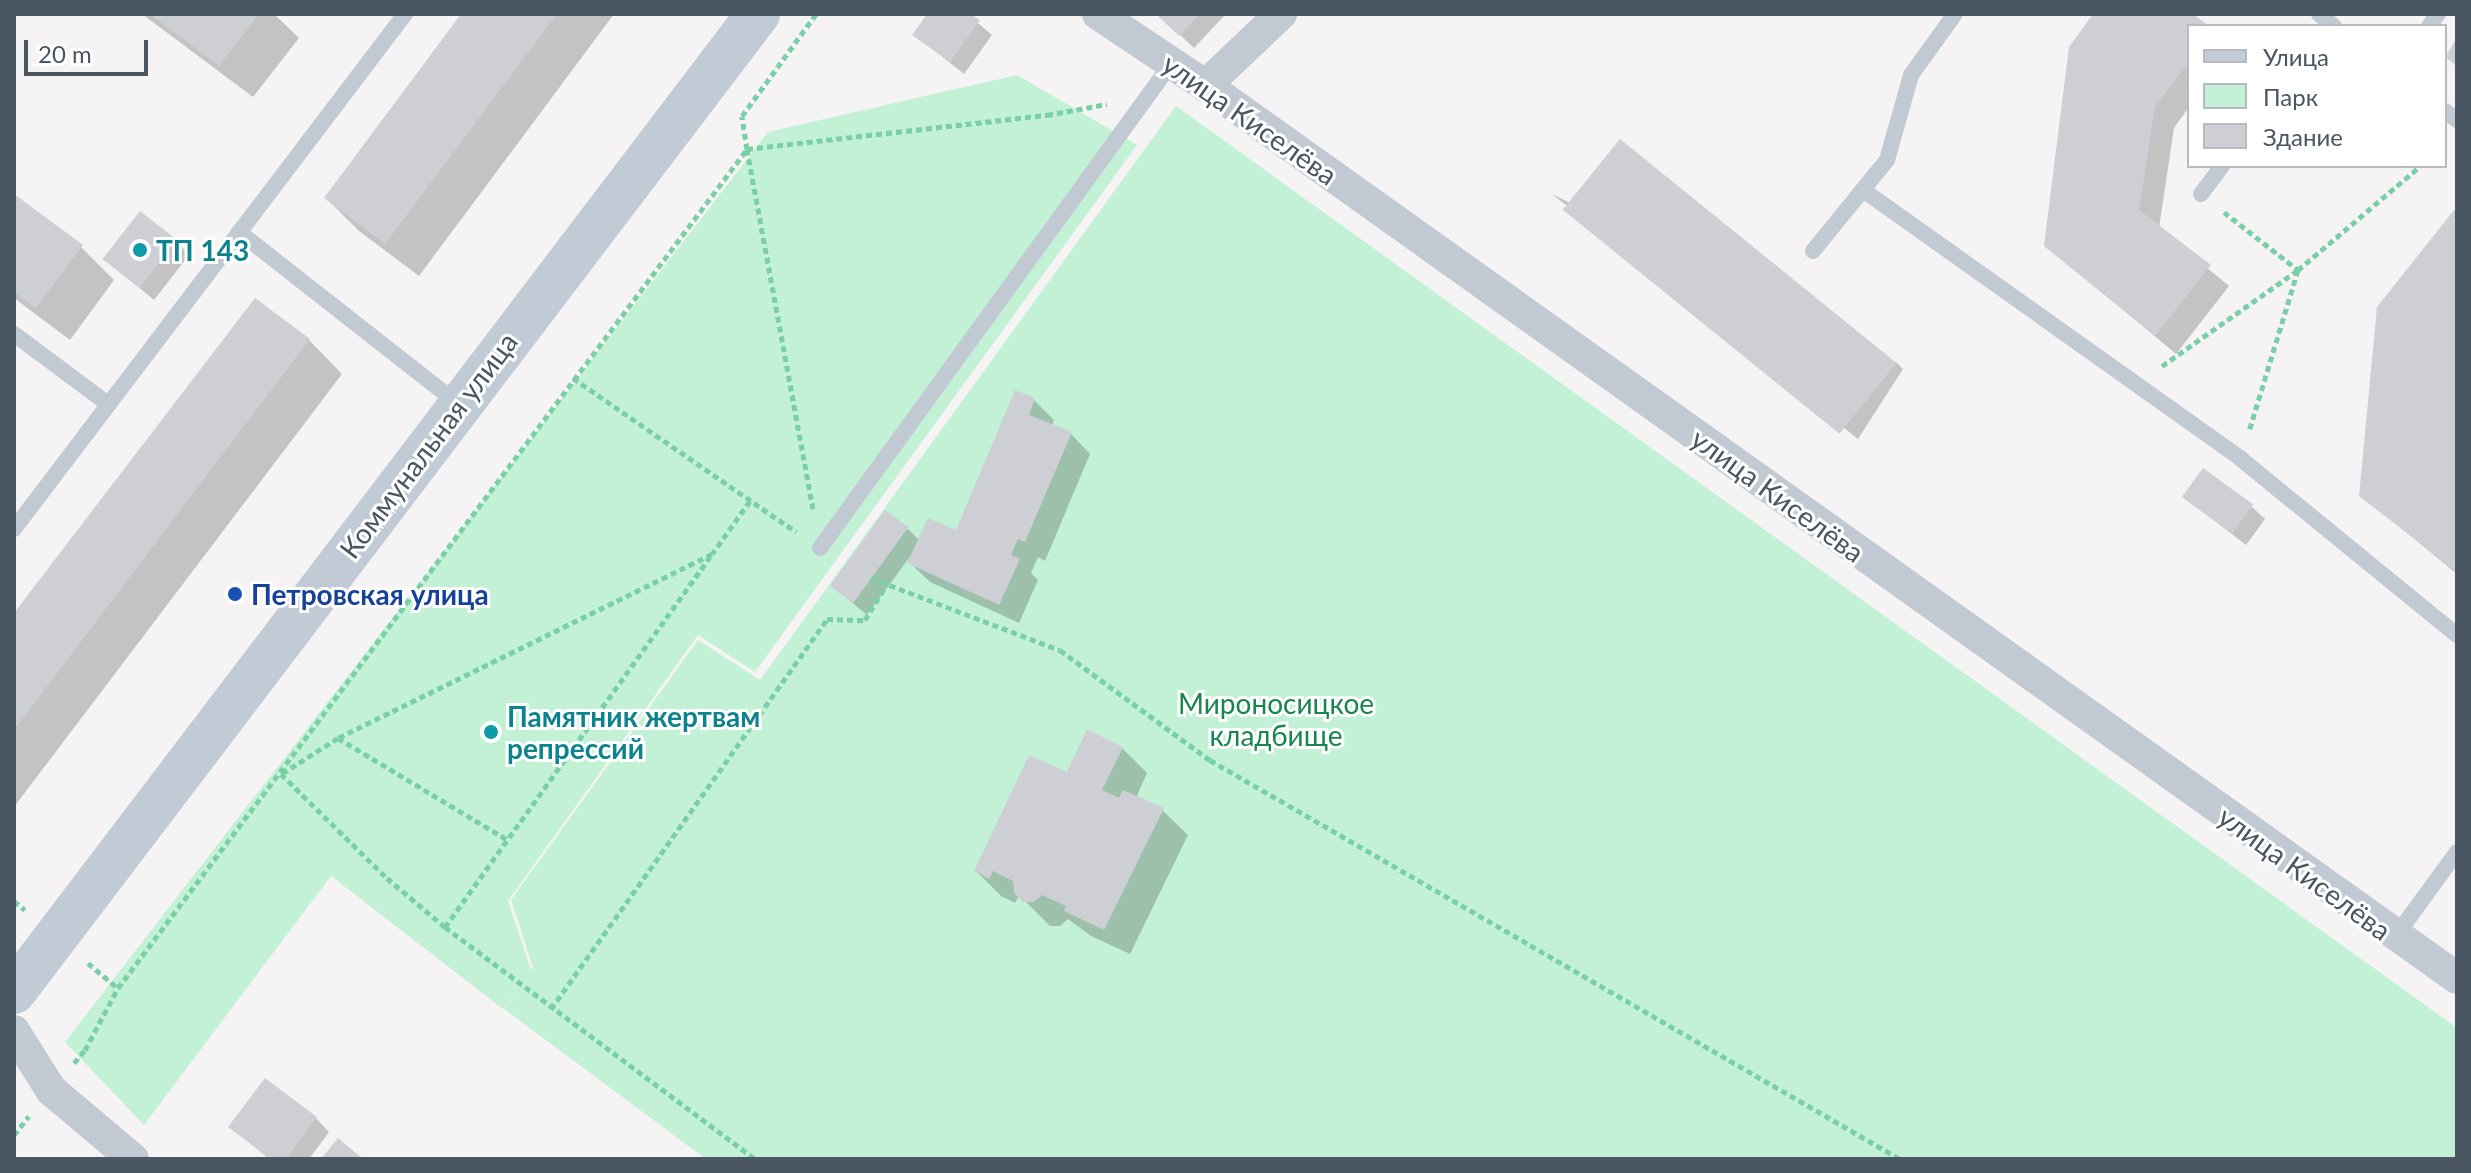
<!DOCTYPE html>
<html>
<head>
<meta charset="utf-8">
<style>
	body { margin:0 }
	#map { position:relative; width:2471px; height:1173px; overflow:hidden; background:#f5f3f3; font-family:Lato,sans-serif }
	div>[style] { position:absolute }
	.green>* { inset:0; background:#c3f1d5 }
	.shadow>* { inset:0; background:#0003 }
	.building>* { inset:0; background:#cdcfd5; transform-origin:0 0 }
	.path>* { height:5px; margin-top:-2.5px; transform-origin:0; background:repeating-linear-gradient(90deg,#7ad0a6 0 6px,transparent 0 10px) }
	.service>* { height:16px; margin:-8px; padding:0 8px; transform-origin:8px; border-radius:8px; background:#c1cad2 }
	.minor>* { height:32px; margin:-16px; padding:0 16px; transform-origin:16px; border-radius:16px; background:#c1cad2 }
	.secondary>* { height:44px; margin:-22px; padding:0 22px; transform-origin:22px; border-radius:22px; background:#c1cbd6 }
	.dots>* { width:22px; height:22px; translate:-50% -50%; box-sizing:border-box; border:4px solid #fff; border-radius:50% }
	span { translate:-50% -50%; white-space:nowrap; text-align:center; line-height:1.15; -webkit-text-stroke:6px #fff; paint-order:stroke }
	.street-label { font-size:28px; color:#4a5661 }
	.culture-label { font-size:28px; color:#0d838f; font-weight:700 }
	.left { translate:0 -50%; text-align:left }
	.transit-label { font-size:28px; color:#164399; font-weight:700 }
	.park-label { font-size:28px; color:#17864f }
	.frame { position:absolute; inset:0; border:16px solid #4a5661; pointer-events:none }
	.legend { position:absolute; left:2187px; top:24px; width:260px; height:144px; box-sizing:border-box; background:#fff; border:2px solid #b7bbc0; margin:0; padding:10px 14px; list-style:none; font-size:24px; color:#4a5661 }
	.legend li { display:flex; align-items:center; gap:16px; height:40px }
	.legend b { width:40px; border:2px solid #b7bbc0 }
	.scale { position:absolute; left:24px; top:40px; width:124px; height:36px; box-sizing:border-box; border:4px solid #4a5661; border-top:0; padding-left:10px; font-size:24px; line-height:28px; white-space:nowrap; color:#4a5661; -webkit-text-stroke:6px #fff; paint-order:stroke }
</style>
</head>
<body>
<div id="map">
	<div class="green">
		<i style="clip-path:polygon(1017px 75px,1137px 145px,755px 672px,698px 635px,508px 901px,531px 970px,533px 968px,511px 900px,698px 640px,760px 680px,1176px 106px,2457px 1028px,2457px 1159px,706px 1159px,504px 1009px,515px 993px,503px 1009px,331px 876px,144px 1125px,65px 1042px,768px 132px)"></i>
	</div>
	<div class="shadow">
		<i style="clip-path:polygon(142px 14px,274px 14px,299px 38px,253px 97px)"></i>
		<i style="clip-path:polygon(463px 14px,614px 14px,419px 276px,359px 231px,326px 198px)"></i>
		<i style="clip-path:polygon(930px 14px,967px 14px,992px 35px,964px 74px,915px 35px)"></i>
		<i style="clip-path:polygon(1158px 14px,1226px 14px,1194px 48px)"></i>
		<i style="clip-path:polygon(2096px 14px,2190px 14px,2205px 26px,2189px 26px,2189px 107px,2174px 128px,2159px 228px,2229px 286px,2176px 354px,2046px 245px)"></i>
		<i style="clip-path:polygon(1552px 194px,1897px 363px,1903px 369px,1858px 439px)"></i>
		<i style="clip-path:polygon(14px 197px,81px 247px,114px 280px,70px 340px,14px 298px)"></i>
		<i style="clip-path:polygon(2457px 215px,2457px 574px,2361px 495px)"></i>
		<i style="clip-path:polygon(176px 241px,189px 255px,154px 300px,105px 259px)"></i>
		<i style="clip-path:polygon(256px 301px,309px 340px,342px 374px,14px 807px,14px 617px)"></i>
		<i style="clip-path:polygon(1034px 400px,1054px 420px,1052px 426px,1071px 434px,1090px 454px,1045px 561px,1038px 557px,1031px 573px,1038px 580px,1019px 623px,930px 582px,910px 563px,912px 554px,867px 615px,832px 586px,907px 528px,920px 541px,957px 532px)"></i>
		<i style="clip-path:polygon(2184px 497px,2251px 506px,2265px 519px,2246px 545px)"></i>
		<i style="clip-path:polygon(1122px 748px,1147px 773px,1136px 798px,1162px 810px,1188px 835px,1130px 954px,1091px 936px,1068px 919px,1060px 926px,1050px 926px,1019px 895px,1015px 903px,1001px 896px,976px 871px,1068px 774px)"></i>
		<i style="clip-path:polygon(316px 1118px,329px 1132px,309px 1159px,269px 1159px,231px 1127px)"></i>
	</div>
	<div class="building">
		<i style="clip-path:polygon(150px 14px,259px 14px,219px 66px)"></i>
		<i style="clip-path:polygon(461px 14px,557px 14px,385px 244px,324px 198px)"></i>
		<i style="clip-path:polygon(927px 14px,970px 14px,980px 20px,950px 62px,912px 35px)"></i>
		<i style="clip-path:polygon(1156px 14px,1200px 14px,1179px 36px)"></i>
		<i style="clip-path:polygon(2093px 14px,2193px 14px,2209px 26px,2189px 26px,2189px 62px,2155px 107px,2139px 210px,2211px 265px,2155px 336px,2044px 246px,2069px 47px)"></i>
		<i style="clip-path:polygon(2457px 38px,2457px 66px,2445px 57px)"></i>
		<i style="left:1620px;top:139px;width:356px;height:91px;rotate:39deg"></i>
		<i style="clip-path:polygon(14px 194px,83px 245px,36px 308px,14px 292px)"></i>
		<i style="clip-path:polygon(2454px 210px,2457px 212px,2457px 572px,2359px 496px,2377px 307px)"></i>
		<i style="left:140px;top:211px;width:47px;height:61px;rotate:38deg"></i>
		<i style="clip-path:polygon(255px 298px,310px 339px,14px 730px,14px 613px)"></i>
		<i style="clip-path:polygon(1015px 390px,1035px 398px,1029px 415px,1072px 432px,1025px 542px,1018px 539px,1011px 555px,1020px 559px,999px 605px,907px 563px,928px 518px,956px 530px)"></i>
		<i style="left:2203px;top:468px;width:62px;height:36px;rotate:36deg"></i>
		<i style="left:885px;top:510px;width:29px;height:94px;rotate:36deg"></i>
		<i style="clip-path:polygon(1087px 729px,1123px 747px,1102px 790px,1119px 798px,1123px 790px,1164px 808px,1104px 930px,1064px 911px,1066px 906px,1042px 895px,1034px 902px,1023px 902px,1014px 893px,1013px 881px,993px 871px,989px 879px,974px 871px,1029px 755px,1067px 772px)"></i>
		<i style="clip-path:polygon(265px 1078px,317px 1117px,286px 1159px,271px 1159px,228px 1127px)"></i>
		<i style="clip-path:polygon(338px 1138px,363px 1159px,321px 1159px)"></i>
	</div>
	<div class="path">
		<i style="left:2224px;top:212px;width:94px;rotate:38.1deg"></i>
		<i style="left:2298px;top:270px;width:168px;rotate:106.9deg"></i>
		<i style="left:2162px;top:366px;width:166px;rotate:-35.2deg"></i>
		<i style="left:2298px;top:270px;width:160px;rotate:-40.4deg"></i>
		<i style="left:573px;top:378px;width:271px;rotate:34.6deg"></i>
		<i style="left:750px;top:501px;width:65px;rotate:125.6deg"></i>
		<i style="left:712px;top:554px;width:417px;rotate:153.8deg"></i>
		<i style="left:338px;top:738px;width:67px;rotate:147.7deg"></i>
		<i style="left:281px;top:774px;width:148px;rotate:44.5deg"></i>
		<i style="left:387px;top:878px;width:76px;rotate:40.2deg"></i>
		<i style="left:445px;top:927px;width:387px;rotate:36.8deg"></i>
		<i style="left:813px;top:509px;width:366px;rotate:-100.4deg"></i>
		<i style="left:747px;top:149px;width:302px;rotate:-6.5deg"></i>
		<i style="left:1047px;top:115px;width:61px;rotate:-10.4deg"></i>
		<i style="left:871px;top:578px;width:202px;rotate:20.9deg"></i>
		<i style="left:1060px;top:650px;width:186px;rotate:36.3deg"></i>
		<i style="left:1210px;top:760px;width:797px;rotate:30.04deg"></i>
		<i style="left:338px;top:738px;width:198px;rotate:31deg"></i>
		<i style="left:14px;top:901px;width:14px;rotate:39deg"></i>
		<i style="left:445px;top:927px;width:455px;rotate:-54.4deg"></i>
		<i style="left:88px;top:963px;width:39px;rotate:40deg"></i>
		<i style="left:118px;top:988px;width:1049px;rotate:-53.14deg"></i>
		<i style="left:747px;top:149px;width:33px;rotate:-99deg"></i>
		<i style="left:742px;top:116px;width:126px;rotate:-54deg"></i>
		<i style="left:551px;top:1009px;width:478px;rotate:-54.7deg"></i>
		<i style="left:827px;top:619px;width:38px;rotate:2deg"></i>
		<i style="left:865px;top:620px;width:42px;rotate:-58.6deg"></i>
		<i style="left:74px;top:1063px;width:17px;rotate:-50deg"></i>
		<i style="left:85px;top:1050px;width:70px;rotate:-62deg"></i>
		<i style="left:14px;top:1135px;width:24px;rotate:-52deg"></i>
	</div>
	<div class="service">
		<i style="left:2319px;top:14px;width:19px;rotate:39deg"></i>
		<i style="left:2429px;top:26px;width:15px;rotate:-53deg"></i>
		<i style="left:2445px;top:111px;width:15px;rotate:37deg"></i>
		<i style="left:1863px;top:190px;width:464px;rotate:35.4deg"></i>
		<i style="left:2241px;top:459px;width:279px;rotate:39.2deg"></i>
		<i style="left:2201px;top:194px;width:35px;rotate:-53deg"></i>
		<i style="left:239px;top:232px;width:278px;rotate:38.1deg"></i>
		<i style="left:1813px;top:251px;width:117px;rotate:-50.9deg"></i>
		<i style="left:1887px;top:160px;width:88px;rotate:-74.2deg"></i>
		<i style="left:1911px;top:75px;width:75px;rotate:-54.2deg"></i>
		<i style="left:14px;top:334px;width:117px;rotate:36.7deg"></i>
		<i style="left:14px;top:529px;width:647px;rotate:-52.79deg"></i>
		<i style="left:820px;top:548px;width:598px;rotate:-54.05deg"></i>
		<i style="left:2395px;top:937px;width:105px;rotate:-53.9deg"></i>
	</div>
	<div class="minor">
		<i style="left:1098px;top:14px;width:144px;rotate:33.7deg"></i>
		<i style="left:1218px;top:94px;width:1522px;rotate:35.51deg"></i>
		<i style="left:1205px;top:86px;width:105px;rotate:-43.5deg"></i>
		<i style="left:14px;top:1031px;width:70px;rotate:57.9deg"></i>
		<i style="left:51px;top:1090px;width:107px;rotate:40.1deg"></i>
	</div>
	<div class="secondary">
		<i style="left:14px;top:992px;width:1229px;rotate:-52.74deg"></i>
	</div>
	<div class="dots">
		<i style="left:140px;top:250px;background:#0f9aa8"></i>
		<i style="left:235px;top:594px;background:#1a4fb4"></i>
		<i style="left:491px;top:732px;background:#0f9aa8"></i>
	</div>
	<div class="street-label">
		<span style="left:1250px;top:119px;rotate:35deg">улица Киселёва</span>
		<span style="left:428px;top:445px;rotate:-53deg">Коммунальная улица</span>
		<span style="left:1778px;top:495px;rotate:36deg">улица Киселёва</span>
		<span style="left:2305px;top:873px;rotate:36deg">улица Киселёва</span>
	</div>
	<div class="culture-label">
		<span class="left" style="left:156px;top:250px">ТП 143</span>
		<span class="left" style="left:507px;top:732px">Памятник жертвам<br>репрессий</span>
	</div>
	<div class="transit-label">
		<span class="left" style="left:251px;top:594px">Петровская улица</span>
	</div>
	<div class="park-label">
		<span style="left:1276px;top:719px">Мироносицкое<br>кладбище</span>
	</div>
	<div class="frame"></div>
	<ul class="legend">
	<li><b style="height:10px;background:#c1cbd6"></b>Улица</li>
	<li><b style="height:22px;background:#c3f1d5"></b>Парк</li>
	<li><b style="height:22px;background:#cdcfd5"></b>Здание</li>
	</ul>
	<div class="scale">20 m</div>
</div>
</body>
</html>
